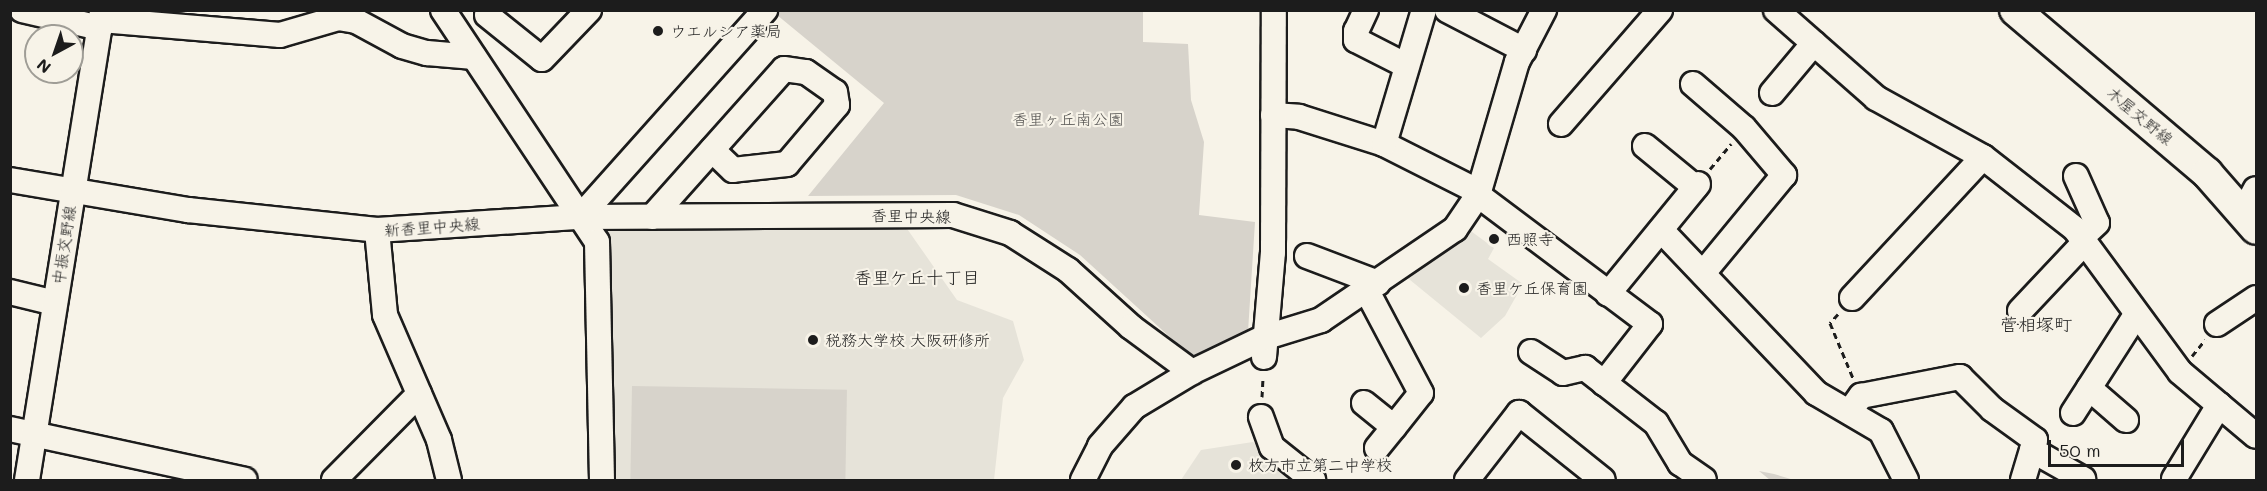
<!DOCTYPE html>
<html>
<head>
<meta charset="utf-8">
<style>
	body { margin:0 }
	#map { position:relative; width:2267px; height:491px; overflow:hidden; background:#f7f3e8; font-family:Mali,"Klee One",sans-serif }
	div>[style] { position:absolute }
	.built>* { inset:0; background:#e6e3d9 }
	.green>* { inset:0; background:#d7d3cb; transform-origin:0 0 }
	.path>* { height:3px; margin-top:-1.5px; transform-origin:0; background:repeating-linear-gradient(90deg,#1c1c1c 0 6px,transparent 0 10.5px) }
	.roads { filter:drop-shadow(2px 0 #1c1c1c) drop-shadow(-2px 0 #1c1c1c) drop-shadow(0 2px #1c1c1c) drop-shadow(0 -2px #1c1c1c) }
	.minor>* { height:24px; margin:-12px; padding:0 12px; transform-origin:12px; border-radius:12px; background:#f7f3e8 }
	.major>* { height:30px; margin:-15px; padding:0 15px; transform-origin:15px; border-radius:15px; background:#f7f3e8 }
	.dots>* { width:16px; height:16px; translate:-50% -50%; box-sizing:border-box; border:3px solid #f7f3e8; border-radius:50% }
	span { translate:-50% -50%; white-space:nowrap; text-align:center; line-height:1.15; -webkit-text-stroke:4.5px #f7f3e8; paint-order:stroke }
	.poi-label { font-size:16px; color:#1c1c1c }
	.left { translate:0 -50%; text-align:left }
	.street-label { font-size:16px; color:#1c1c1c }
	.park-label { font-size:16px; color:#545351 }
	.neighbourhood-label { font-size:18px; color:#1c1c1c }
	.frame { position:absolute; inset:0; border:12px solid #1c1c1c; pointer-events:none }
	.north { position:absolute; left:24px; top:24px; width:60px; height:60px; box-sizing:border-box; background:#f7f3e8; border:2px solid #9f9d96; border-radius:50%; rotate:220deg; font-size:16px; font-weight:700; line-height:24px; text-align:center; color:#1c1c1c }
	.north::after { content:''; display:block; margin:auto; width:21px; height:27px; background:#1c1c1c; clip-path:polygon(50% 0,100% 100%,50% 72%,0 100%) }
	.scale { position:absolute; left:2048px; top:440px; width:136px; height:27px; box-sizing:border-box; border:3px solid #1c1c1c; border-top:0; padding-left:8px; font-size:18px; line-height:21px; white-space:nowrap; color:#1c1c1c; -webkit-text-stroke:4px #f7f3e8; paint-order:stroke }
</style>
</head>
<body>
<div id="map">
	<div class="built">
		<i style="clip-path:polygon(903px 223px,957px 300px,1013px 321px,1024px 360px,1003px 398px,994px 480px,610px 480px,605px 231px)"></i>
		<i style="clip-path:polygon(1464px 226px,1494px 248px,1488px 259px,1523px 284px,1505px 316px,1481px 338px,1404px 275px)"></i>
		<i style="clip-path:polygon(1253px 442px,1299px 480px,1181px 480px,1201px 450px)"></i>
	</div>
	<div class="green">
		<i style="clip-path:polygon(782px 10px,1143px 11px,1143px 42px,1188px 44px,1191px 100px,1204px 142px,1199px 215px,1255px 222px,1248px 332px,1195px 360px,1080px 255px,1019px 215px,956px 195px,808px 196px,884px 103px,777px 15px)"></i>
		<i style="left:632px;top:386px;width:215px;height:94px;rotate:1deg"></i>
		<i style="clip-path:polygon(1759px 471px,1774px 474px,1794px 480px,1770px 480px)"></i>
	</div>
	<div class="path">
		<i style="left:1710px;top:169px;width:33px;rotate:-50deg"></i>
		<i style="left:1838px;top:314px;width:12px;rotate:132deg"></i>
		<i style="left:1830px;top:323px;width:60px;rotate:67.3deg"></i>
		<i style="left:2192px;top:356px;width:21px;rotate:-51deg"></i>
		<i style="left:1262px;top:397px;width:20px;rotate:-87deg"></i>
	</div>
	<div class="roads">
		<div class="minor">
			<i style="left:22px;top:10px;width:80px;rotate:13deg"></i>
			<i style="left:443px;top:10px;width:278px;rotate:56.4deg"></i>
			<i style="left:597px;top:242px;width:238px;rotate:88.8deg"></i>
			<i style="left:1366px;top:10px;width:23px;rotate:115deg"></i>
			<i style="left:1356px;top:31px;width:9px;rotate:90deg"></i>
			<i style="left:1356px;top:40px;width:57px;rotate:27deg"></i>
			<i style="left:1447px;top:10px;width:87px;rotate:27.5deg"></i>
			<i style="left:1776px;top:10px;width:133px;rotate:41.3deg"></i>
			<i style="left:1876px;top:98px;width:122px;rotate:28.9deg"></i>
			<i style="left:1983px;top:157px;width:117px;rotate:38deg"></i>
			<i style="left:2075px;top:229px;width:177px;rotate:53.7deg"></i>
			<i style="left:2180px;top:372px;width:99px;rotate:40.1deg"></i>
			<i style="left:487px;top:15px;width:70px;rotate:38.7deg"></i>
			<i style="left:542px;top:59px;width:68px;rotate:-46.2deg"></i>
			<i style="left:101px;top:20px;width:180px;rotate:4.8deg"></i>
			<i style="left:280px;top:35px;width:60px;rotate:-16.3deg"></i>
			<i style="left:338px;top:18px;width:18px;rotate:9deg"></i>
			<i style="left:356px;top:21px;width:52px;rotate:28.5deg"></i>
			<i style="left:402px;top:46px;width:26px;rotate:16deg"></i>
			<i style="left:427px;top:53px;width:47px;rotate:4.9deg"></i>
			<i style="left:1693px;top:84px;width:67px;rotate:40.8deg"></i>
			<i style="left:1744px;top:128px;width:62px;rotate:49.6deg"></i>
			<i style="left:1784px;top:175px;width:126px;rotate:129.5deg"></i>
			<i style="left:1772px;top:93px;width:65px;rotate:-50deg"></i>
			<i style="left:1273px;top:115px;width:26px;rotate:4deg"></i>
			<i style="left:1299px;top:117px;width:89px;rotate:17.6deg"></i>
			<i style="left:1384px;top:144px;width:106px;rotate:26.8deg"></i>
			<i style="left:1561px;top:124px;width:151px;rotate:-49deg"></i>
			<i style="left:1384px;top:144px;width:140px;rotate:-73.4deg"></i>
			<i style="left:1645px;top:146px;width:65px;rotate:39.4deg"></i>
			<i style="left:2076px;top:176px;width:51px;rotate:65.9deg"></i>
			<i style="left:2097px;top:223px;width:22px;rotate:137deg"></i>
			<i style="left:10px;top:180px;width:181px;rotate:9.6deg"></i>
			<i style="left:188px;top:210px;width:190px;rotate:6deg"></i>
			<i style="left:377px;top:230px;width:203px;rotate:-3.7deg"></i>
			<i style="left:580px;top:217px;width:373px;rotate:-0.3deg"></i>
			<i style="left:953px;top:215px;width:60px;rotate:17.5deg"></i>
			<i style="left:1010px;top:233px;width:69px;rotate:32.5deg"></i>
			<i style="left:1068px;top:270px;width:85px;rotate:42.1deg"></i>
			<i style="left:1131px;top:327px;width:76px;rotate:36.4deg"></i>
			<i style="left:1478px;top:195px;width:215px;rotate:36.9deg"></i>
			<i style="left:1650px;top:324px;width:75px;rotate:127.9deg"></i>
			<i style="left:2243px;top:213px;width:27px;rotate:-62deg"></i>
			<i style="left:580px;top:217px;width:278px;rotate:-48.2deg"></i>
			<i style="left:652px;top:217px;width:198px;rotate:-48.3deg"></i>
			<i style="left:784px;top:69px;width:22px;rotate:8deg"></i>
			<i style="left:806px;top:72px;width:35px;rotate:35deg"></i>
			<i style="left:835px;top:92px;width:13px;rotate:81deg"></i>
			<i style="left:837px;top:105px;width:77px;rotate:130.3deg"></i>
			<i style="left:787px;top:164px;width:54px;rotate:173.7deg"></i>
			<i style="left:733px;top:170px;width:29px;rotate:-136deg"></i>
			<i style="left:377px;top:230px;width:85px;rotate:84.6deg"></i>
			<i style="left:385px;top:315px;width:136px;rotate:66.6deg"></i>
			<i style="left:439px;top:440px;width:41px;rotate:76deg"></i>
			<i style="left:1661px;top:230px;width:225px;rotate:46.4deg"></i>
			<i style="left:1816px;top:393px;width:75px;rotate:30.3deg"></i>
			<i style="left:1881px;top:431px;width:55px;rotate:63deg"></i>
			<i style="left:1307px;top:256px;width:76px;rotate:20.8deg"></i>
			<i style="left:10px;top:292px;width:46px;rotate:13.7deg"></i>
			<i style="left:1608px;top:294px;width:142px;rotate:-50.7deg"></i>
			<i style="left:1852px;top:298px;width:192px;rotate:-47.1deg"></i>
			<i style="left:2020px;top:311px;width:93px;rotate:-46.7deg"></i>
			<i style="left:2217px;top:324px;width:47px;rotate:-33.7deg"></i>
			<i style="left:1531px;top:352px;width:38px;rotate:33deg"></i>
			<i style="left:1563px;top:373px;width:23px;rotate:-13deg"></i>
			<i style="left:1585px;top:368px;width:90px;rotate:37.8deg"></i>
			<i style="left:1656px;top:423px;width:47px;rotate:59deg"></i>
			<i style="left:1680px;top:463px;width:29px;rotate:35deg"></i>
			<i style="left:1264px;top:357px;width:105px;rotate:-85.1deg"></i>
			<i style="left:1273px;top:252px;width:242px;rotate:-89.8deg"></i>
			<i style="left:2089px;top:388px;width:49px;rotate:40.9deg"></i>
			<i style="left:1364px;top:403px;width:38px;rotate:39deg"></i>
			<i style="left:1394px;top:427px;width:43px;rotate:-51.5deg"></i>
			<i style="left:1421px;top:393px;width:115px;rotate:-117.9deg"></i>
			<i style="left:1850px;top:411px;width:19px;rotate:-54deg"></i>
			<i style="left:1861px;top:396px;width:101px;rotate:-10.9deg"></i>
			<i style="left:1960px;top:377px;width:45px;rotate:45deg"></i>
			<i style="left:1992px;top:409px;width:53px;rotate:35.8deg"></i>
			<i style="left:2035px;top:440px;width:42px;rotate:106.7deg"></i>
			<i style="left:2073px;top:413px;width:117px;rotate:-57.3deg"></i>
			<i style="left:1261px;top:417px;width:32px;rotate:70deg"></i>
			<i style="left:1272px;top:447px;width:53px;rotate:38.8deg"></i>
			<i style="left:10px;top:429px;width:240px;rotate:12.2deg"></i>
			<i style="left:1377px;top:448px;width:27px;rotate:-51deg"></i>
			<i style="left:2032px;top:450px;width:59px;rotate:29.6deg"></i>
			<i style="left:2174px;top:479px;width:87px;rotate:-58.7deg"></i>
			<i style="left:27px;top:480px;width:476px;rotate:-80.9deg"></i>
			<i style="left:334px;top:480px;width:121px;rotate:-45.3deg"></i>
			<i style="left:1083px;top:480px;width:38px;rotate:-63deg"></i>
			<i style="left:1100px;top:446px;width:52px;rotate:-48.9deg"></i>
			<i style="left:1134px;top:407px;width:68px;rotate:-31.1deg"></i>
			<i style="left:1192px;top:372px;width:79px;rotate:-25.6deg"></i>
			<i style="left:1263px;top:338px;width:61px;rotate:-17.2deg"></i>
			<i style="left:1321px;top:320px;width:162px;rotate:-34.2deg"></i>
			<i style="left:1455px;top:229px;width:41px;rotate:-55.9deg"></i>
			<i style="left:1478px;top:195px;width:139px;rotate:-73.7deg"></i>
			<i style="left:1517px;top:62px;width:59px;rotate:-62.6deg"></i>
			<i style="left:1467px;top:480px;width:85px;rotate:-52.2deg"></i>
			<i style="left:1519px;top:413px;width:107px;rotate:38.6deg"></i>
		</div>
		<div class="major">
			<i style="left:2015px;top:10px;width:252px;rotate:40.3deg"></i>
			<i style="left:2207px;top:173px;width:74px;rotate:48.8deg"></i>
		</div>
	</div>
	<div class="dots">
		<i style="left:658px;top:31px;background:#1c1c1c"></i>
		<i style="left:1494px;top:239px;background:#1c1c1c"></i>
		<i style="left:1464px;top:288px;background:#1c1c1c"></i>
		<i style="left:813px;top:340px;background:#1c1c1c"></i>
		<i style="left:1236px;top:465px;background:#1c1c1c"></i>
	</div>
	<div class="poi-label">
		<span class="left" style="left:670px;top:31px">ウエルシア薬局</span>
		<span class="left" style="left:1506px;top:239px">西照寺</span>
		<span class="left" style="left:1476px;top:288px">香里ケ丘保育園</span>
		<span class="left" style="left:825px;top:340px">税務大学校 大阪研修所</span>
		<span class="left" style="left:1248px;top:465px">枚方市立第二中学校</span>
	</div>
	<div class="street-label">
		<span style="left:2140px;top:116px;rotate:40deg">木屋交野線</span>
		<span style="left:911px;top:216px;rotate:1deg">香里中央線</span>
		<span style="left:432px;top:227px;rotate:-4deg">新香里中央線</span>
		<span style="left:64px;top:245px;rotate:-81deg">中振交野線</span>
	</div>
	<div class="park-label">
		<span style="left:1068px;top:119px">香里ヶ丘南公園</span>
	</div>
	<div class="neighbourhood-label">
		<span style="left:917px;top:277px">香里ケ丘十丁目</span>
		<span style="left:2036px;top:324px">菅相塚町</span>
	</div>
	<div class="frame"></div>
	<div class="north">N</div>
	<div class="scale">50 m</div>
</div>
</body>
</html>
